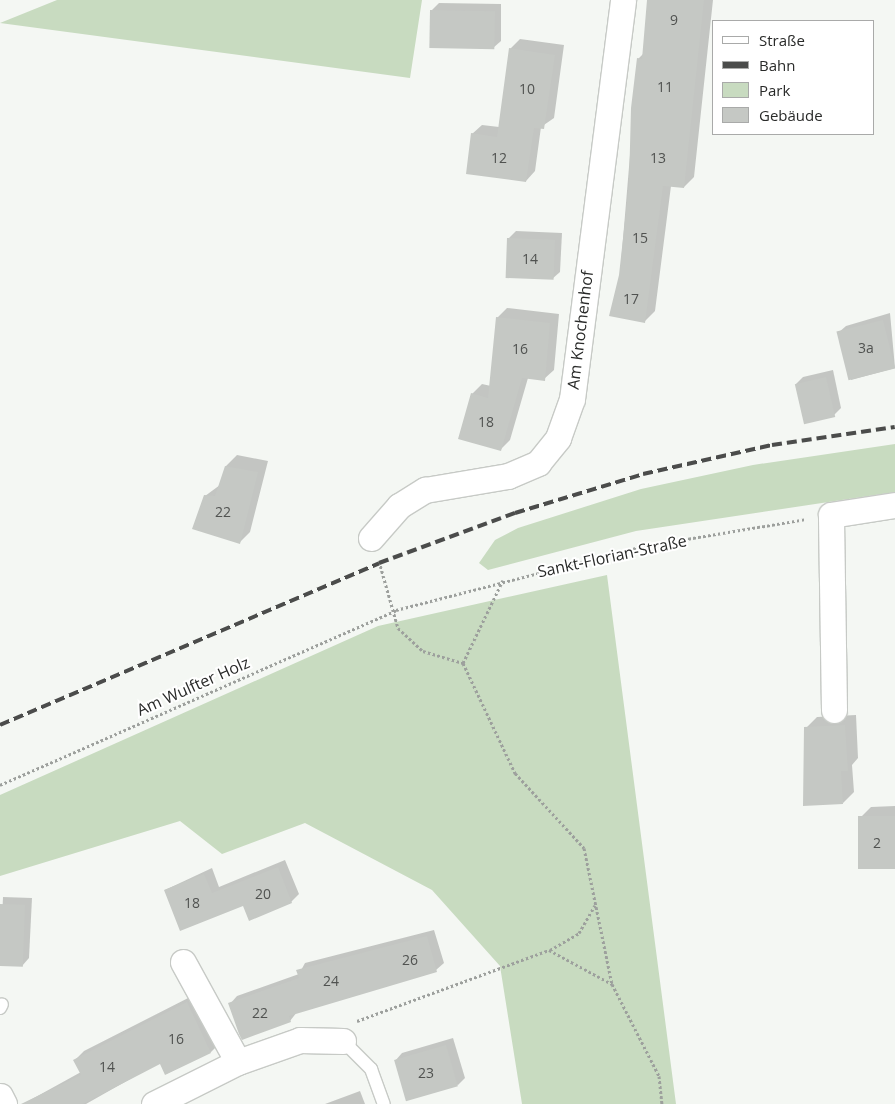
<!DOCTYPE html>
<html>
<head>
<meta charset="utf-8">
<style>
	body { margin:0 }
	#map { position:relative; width:895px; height:1104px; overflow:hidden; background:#f4f7f3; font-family:"Open Sans",sans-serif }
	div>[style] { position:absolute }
	.green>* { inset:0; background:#c8dbc0 }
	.shadow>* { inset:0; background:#0003 }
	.building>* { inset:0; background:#c5c8c4; transform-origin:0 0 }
	.path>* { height:3px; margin-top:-1.5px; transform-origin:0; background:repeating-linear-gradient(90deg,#9da09d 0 2.5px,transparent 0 5px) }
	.roads { filter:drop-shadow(1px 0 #c7cac6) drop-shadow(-1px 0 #c7cac6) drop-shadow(0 1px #c7cac6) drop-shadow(0 -1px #c7cac6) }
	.lane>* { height:12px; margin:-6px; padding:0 6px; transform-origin:6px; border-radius:6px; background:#fff }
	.street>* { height:25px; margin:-12.5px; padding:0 12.5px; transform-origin:12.5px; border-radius:12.5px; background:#fff }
	.rail>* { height:4px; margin-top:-2px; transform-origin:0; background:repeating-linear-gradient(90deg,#4b4c4b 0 10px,transparent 0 15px) }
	span { translate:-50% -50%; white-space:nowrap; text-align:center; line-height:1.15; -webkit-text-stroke:4px #fff; paint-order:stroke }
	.number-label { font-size:14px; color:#505250 }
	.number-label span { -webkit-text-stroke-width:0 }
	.street-label { font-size:16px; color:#292a29 }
	.legend { position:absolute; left:712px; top:20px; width:162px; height:115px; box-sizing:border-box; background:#fff; border:1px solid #a9aaa9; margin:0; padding:6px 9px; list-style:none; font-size:15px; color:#292a29 }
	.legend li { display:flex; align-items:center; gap:10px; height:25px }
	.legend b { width:25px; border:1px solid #a9aaa9 }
</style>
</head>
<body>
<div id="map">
	<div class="green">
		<i style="clip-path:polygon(57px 0,422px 0,410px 78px,0 23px)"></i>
		<i style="clip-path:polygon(895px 444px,895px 492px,636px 531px,488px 570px,479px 563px,495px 540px,518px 528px,641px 489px,753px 465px)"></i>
		<i style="clip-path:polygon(607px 575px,676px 1104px,522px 1104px,500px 966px,432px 890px,305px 823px,222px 854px,180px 821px,0 876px,0 795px,378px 626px)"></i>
	</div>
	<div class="shadow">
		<i style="clip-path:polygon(649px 0,713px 0,694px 177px,684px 187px,671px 186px,655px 311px,645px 321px,620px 275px,638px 59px,643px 54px)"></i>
		<i style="clip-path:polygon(439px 3px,501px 4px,501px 41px,493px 48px,432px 10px)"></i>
		<i style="clip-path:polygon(520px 39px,564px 45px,554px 118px,541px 127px,535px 171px,526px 181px,472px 134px,482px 125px,499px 127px,510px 49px)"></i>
		<i style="clip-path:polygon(516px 231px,562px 233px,560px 272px,552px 279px,509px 238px)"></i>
		<i style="clip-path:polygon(507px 308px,559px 314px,554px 370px,544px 379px,528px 378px,510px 440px,500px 450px,472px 394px,482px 384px,491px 386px,497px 318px)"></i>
		<i style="clip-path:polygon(890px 313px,895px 368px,851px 380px,838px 333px,846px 326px)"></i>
		<i style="clip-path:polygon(833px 370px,841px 408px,834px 415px,796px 384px,803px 377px)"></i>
		<i style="clip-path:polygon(237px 455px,268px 461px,250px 532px,239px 543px,205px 496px,220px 485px,226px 466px)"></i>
		<i style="clip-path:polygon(856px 715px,858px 758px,852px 765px,854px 792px,843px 803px,806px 728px,817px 717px)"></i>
		<i style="clip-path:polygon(895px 806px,895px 867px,860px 818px,871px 807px)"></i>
		<i style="clip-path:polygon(285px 860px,299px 894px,291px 902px,244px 905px,165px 890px,212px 868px,219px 887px)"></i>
		<i style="clip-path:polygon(3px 897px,32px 898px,29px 958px,22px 966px,0 965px)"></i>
		<i style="clip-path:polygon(434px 930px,444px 963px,436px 970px,297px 1012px,290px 1021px,230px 1004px,237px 996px,299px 974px,305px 963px)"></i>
		<i style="clip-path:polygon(196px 994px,220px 1043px,211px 1052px,166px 1074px,160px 1062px,86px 1104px,23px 1104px,81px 1072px,75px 1060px,84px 1051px)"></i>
		<i style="clip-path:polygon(453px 1038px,465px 1078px,458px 1085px,395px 1061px,402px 1053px)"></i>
		<i style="clip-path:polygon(360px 1091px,365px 1104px,325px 1104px)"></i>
	</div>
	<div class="building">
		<i style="clip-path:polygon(647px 0,704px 0,684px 188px,663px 186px,645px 323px,609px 316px,619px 275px,629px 184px,631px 108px,637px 58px,642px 59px)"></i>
		<i style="left:430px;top:10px;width:65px;height:38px;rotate:1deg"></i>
		<i style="clip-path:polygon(509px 48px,555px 55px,544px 129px,534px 128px,526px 182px,466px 174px,471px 133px,497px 137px)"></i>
		<i style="left:507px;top:238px;width:48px;height:40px;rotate:2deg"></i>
		<i style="clip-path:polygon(496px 317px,550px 323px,545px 381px,522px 378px,501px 451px,458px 439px,471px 393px,488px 398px)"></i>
		<i style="left:883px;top:320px;width:50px;height:48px;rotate:76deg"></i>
		<i style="left:826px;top:377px;width:41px;height:32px;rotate:77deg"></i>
		<i style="clip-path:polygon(225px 466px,258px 472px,240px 544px,192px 529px,204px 495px,215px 496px)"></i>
		<i style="clip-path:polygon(845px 725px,848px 771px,841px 771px,843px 804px,803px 806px,804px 727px)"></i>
		<i style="left:895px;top:816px;width:53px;height:37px;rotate:90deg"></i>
		<i style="clip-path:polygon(278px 867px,292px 903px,249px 921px,243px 906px,180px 931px,164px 890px,204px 874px,212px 893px)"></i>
		<i style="left:0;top:904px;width:25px;height:62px;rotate:2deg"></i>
		<i style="clip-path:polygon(427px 936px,437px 972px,289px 1016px,291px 1022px,242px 1040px,239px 1034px,228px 1003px,299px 978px,296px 970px)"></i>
		<i style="clip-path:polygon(187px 1002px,211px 1053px,165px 1075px,160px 1064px,83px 1104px,21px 1104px,81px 1075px,73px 1060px)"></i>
		<i style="left:446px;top:1045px;width:43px;height:54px;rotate:74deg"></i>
	</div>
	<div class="path">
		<i style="left:379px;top:561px;width:70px;rotate:74.2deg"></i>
		<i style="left:398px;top:628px;width:34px;rotate:43deg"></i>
		<i style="left:423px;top:651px;width:42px;rotate:16.7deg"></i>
		<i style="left:463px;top:663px;width:122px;rotate:64.7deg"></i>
		<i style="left:515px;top:773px;width:102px;rotate:47.4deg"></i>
		<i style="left:584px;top:848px;width:139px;rotate:78.4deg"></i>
		<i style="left:612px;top:984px;width:103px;rotate:62.9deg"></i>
		<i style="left:659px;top:1076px;width:28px;rotate:84deg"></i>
		<i style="left:463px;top:663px;width:92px;rotate:-64.3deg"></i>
		<i style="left:0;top:785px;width:433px;rotate:-23.8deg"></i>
		<i style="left:396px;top:610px;width:251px;rotate:-14.5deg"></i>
		<i style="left:639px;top:547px;width:169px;rotate:-9.5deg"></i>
		<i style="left:550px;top:950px;width:34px;rotate:-30deg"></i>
		<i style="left:579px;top:933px;width:32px;rotate:-60deg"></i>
		<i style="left:357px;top:1021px;width:205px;rotate:-20.3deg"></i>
		<i style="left:549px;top:950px;width:72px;rotate:28.4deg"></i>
	</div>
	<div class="roads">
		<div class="lane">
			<i style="left:0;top:1008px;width:4px;rotate:-63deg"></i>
			<i style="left:343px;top:1041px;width:40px;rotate:45deg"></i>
			<i style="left:371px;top:1069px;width:37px;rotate:70deg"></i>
		</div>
		<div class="street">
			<i style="left:371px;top:538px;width:43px;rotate:-48.8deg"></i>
			<i style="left:399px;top:506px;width:31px;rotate:-32deg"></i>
			<i style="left:425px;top:490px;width:84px;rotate:-9.6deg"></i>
			<i style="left:508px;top:476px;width:33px;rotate:-23deg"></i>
			<i style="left:538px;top:463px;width:32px;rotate:-51deg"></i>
			<i style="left:558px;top:438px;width:41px;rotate:-70.3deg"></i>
			<i style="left:572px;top:399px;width:402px;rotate:-82.7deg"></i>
			<i style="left:834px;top:710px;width:195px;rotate:-90.9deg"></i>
			<i style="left:831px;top:515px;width:65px;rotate:-8.9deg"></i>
			<i style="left:183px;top:962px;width:114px;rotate:61.2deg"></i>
			<i style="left:0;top:1096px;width:9px;rotate:63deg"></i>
			<i style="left:154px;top:1104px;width:94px;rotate:-26.6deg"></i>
			<i style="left:238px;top:1062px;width:66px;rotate:-19.5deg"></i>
			<i style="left:300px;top:1040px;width:43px;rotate:1.3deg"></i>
		</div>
	</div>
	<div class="rail">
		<i style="left:0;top:725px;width:412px;rotate:-23.1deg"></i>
		<i style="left:379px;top:563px;width:145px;rotate:-20.2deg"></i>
		<i style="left:515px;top:513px;width:134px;rotate:-16.9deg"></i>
		<i style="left:643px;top:474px;width:132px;rotate:-12.7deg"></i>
		<i style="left:772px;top:445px;width:124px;rotate:-8.3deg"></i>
	</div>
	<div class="number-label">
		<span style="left:674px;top:20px">9</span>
		<span style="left:665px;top:87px">11</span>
		<span style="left:527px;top:89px">10</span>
		<span style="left:499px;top:158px">12</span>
		<span style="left:658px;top:158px">13</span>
		<span style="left:640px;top:238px">15</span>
		<span style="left:530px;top:259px">14</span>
		<span style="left:631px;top:299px">17</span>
		<span style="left:866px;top:348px">3a</span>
		<span style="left:520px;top:349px">16</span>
		<span style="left:486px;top:422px">18</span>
		<span style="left:223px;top:512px">22</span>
		<span style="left:877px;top:843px">2</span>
		<span style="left:263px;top:894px">20</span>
		<span style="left:192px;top:903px">18</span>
		<span style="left:410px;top:960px">26</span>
		<span style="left:331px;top:981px">24</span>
		<span style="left:260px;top:1013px">22</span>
		<span style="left:176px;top:1039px">16</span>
		<span style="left:107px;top:1067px">14</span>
		<span style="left:426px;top:1073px">23</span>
	</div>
	<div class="street-label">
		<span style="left:580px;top:330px;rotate:-83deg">Am Knochenhof</span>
		<span style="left:612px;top:556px;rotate:-12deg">Sankt-Florian-Straße</span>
		<span style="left:193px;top:686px;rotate:-24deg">Am Wulfter Holz</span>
	</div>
	<ul class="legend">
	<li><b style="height:6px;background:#fff"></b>Straße</li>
	<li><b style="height:6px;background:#4b4c4b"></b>Bahn</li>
	<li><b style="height:14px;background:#c8dbc0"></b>Park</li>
	<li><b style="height:14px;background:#c5c8c4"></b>Gebäude</li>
	</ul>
</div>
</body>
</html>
